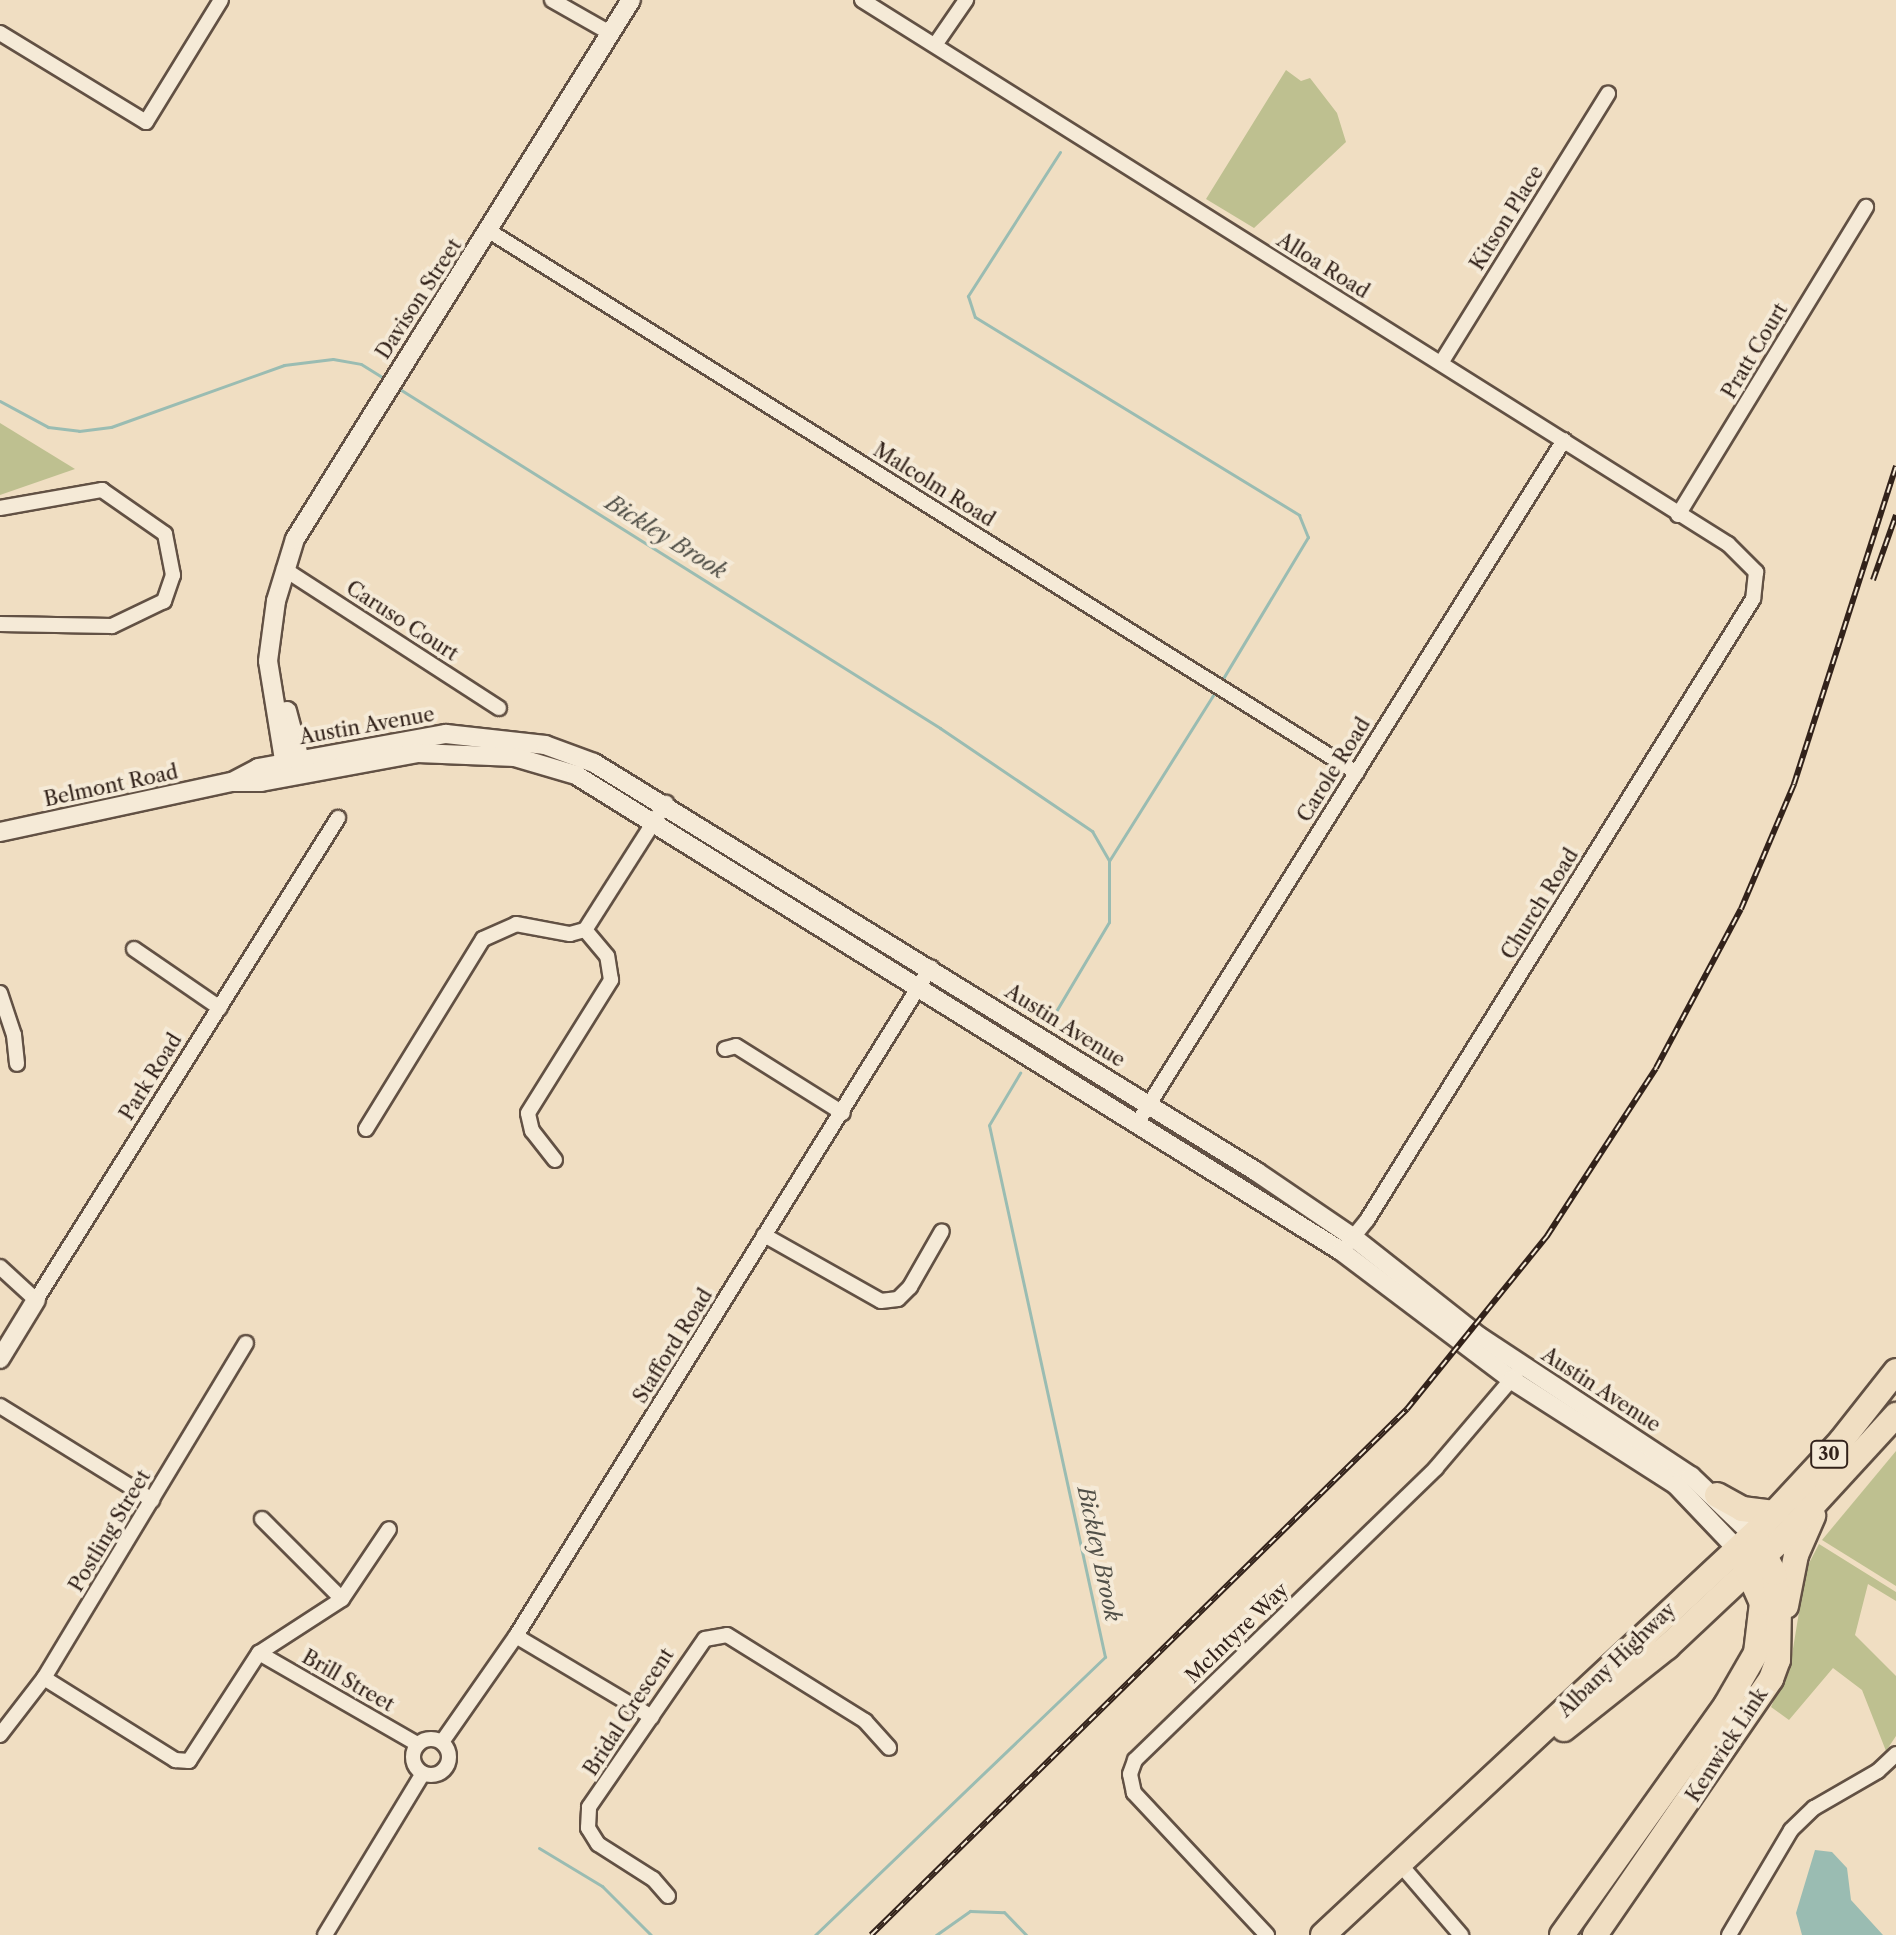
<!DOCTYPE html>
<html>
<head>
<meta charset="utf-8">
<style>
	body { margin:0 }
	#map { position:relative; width:1896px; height:1935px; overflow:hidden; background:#f0dec2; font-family:"Libre Caslon Text",serif }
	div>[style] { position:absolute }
	.green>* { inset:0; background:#bec090 }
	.water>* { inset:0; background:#9abcb2 }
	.stream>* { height:3px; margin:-1.5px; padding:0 1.5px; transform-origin:1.5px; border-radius:1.5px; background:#9abcb2 }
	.roads { filter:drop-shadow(2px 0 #625144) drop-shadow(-2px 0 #625144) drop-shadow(0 2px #625144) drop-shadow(0 -2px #625144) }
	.street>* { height:14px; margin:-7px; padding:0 7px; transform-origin:7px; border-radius:7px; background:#f5ead7 }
	.street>.ring { margin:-7px; padding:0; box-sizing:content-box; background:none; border:14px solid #f5ead7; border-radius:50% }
	.secondary>* { height:18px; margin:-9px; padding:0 9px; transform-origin:9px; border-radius:9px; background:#f5ead7 }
	.highway>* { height:24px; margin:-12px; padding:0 12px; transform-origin:12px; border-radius:12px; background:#f0dec2 }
	.rail>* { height:6px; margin-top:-3px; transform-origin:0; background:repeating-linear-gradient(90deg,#f5ead7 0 9px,#32221a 0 18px); box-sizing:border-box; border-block:2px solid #32221a }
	span { translate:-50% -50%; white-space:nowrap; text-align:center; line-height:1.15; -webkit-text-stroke:8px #f5ead7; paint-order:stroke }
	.shield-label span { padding:2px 6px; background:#f5ead7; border:2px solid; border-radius:6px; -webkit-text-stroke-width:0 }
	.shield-label { font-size:18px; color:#32221a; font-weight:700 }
	.street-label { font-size:20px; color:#32221a }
	.water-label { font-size:22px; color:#515048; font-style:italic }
</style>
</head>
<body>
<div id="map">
	<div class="green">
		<i style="clip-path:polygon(1286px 70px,1301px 81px,1310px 78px,1337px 113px,1346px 142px,1254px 228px,1206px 199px)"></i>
		<i style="clip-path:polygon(0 423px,75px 469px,0 495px)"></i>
		<i style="clip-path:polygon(1896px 1451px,1896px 1586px,1822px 1540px)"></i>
		<i style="clip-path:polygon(1819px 1544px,1896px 1592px,1896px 1601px,1868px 1584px,1855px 1635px,1896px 1676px,1896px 1736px,1886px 1751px,1862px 1690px,1833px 1668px,1789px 1720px,1771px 1707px,1791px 1661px,1806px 1569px)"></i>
	</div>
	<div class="water">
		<i style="clip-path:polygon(1815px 1850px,1832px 1852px,1847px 1868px,1851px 1900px,1883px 1935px,1802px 1935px,1796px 1913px)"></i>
	</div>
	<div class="stream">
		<i style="left:1060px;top:152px;width:171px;rotate:122.6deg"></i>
		<i style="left:968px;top:296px;width:22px;rotate:72deg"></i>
		<i style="left:975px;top:317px;width:380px;rotate:31.4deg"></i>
		<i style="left:1299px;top:515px;width:24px;rotate:68deg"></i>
		<i style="left:1308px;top:537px;width:169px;rotate:121deg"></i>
		<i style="left:398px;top:388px;width:640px;rotate:32.1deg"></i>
		<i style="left:940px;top:728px;width:184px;rotate:34.1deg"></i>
		<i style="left:1092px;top:831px;width:34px;rotate:60deg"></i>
		<i style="left:1109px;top:861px;width:61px;rotate:90deg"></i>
		<i style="left:1109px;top:922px;width:117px;rotate:120.7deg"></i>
		<i style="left:0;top:401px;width:55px;rotate:28.4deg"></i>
		<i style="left:48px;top:427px;width:31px;rotate:7deg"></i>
		<i style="left:79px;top:431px;width:32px;rotate:-7deg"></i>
		<i style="left:111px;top:427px;width:184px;rotate:-19.7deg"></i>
		<i style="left:284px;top:365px;width:49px;rotate:-7deg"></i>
		<i style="left:333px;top:359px;width:28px;rotate:10deg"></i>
		<i style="left:361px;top:364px;width:28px;rotate:32deg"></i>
		<i style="left:1109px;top:861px;width:199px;rotate:-57.9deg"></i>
		<i style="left:539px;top:1848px;width:74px;rotate:31.1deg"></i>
		<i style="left:602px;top:1886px;width:69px;rotate:45deg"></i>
		<i style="left:815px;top:1935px;width:402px;rotate:-43.8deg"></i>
		<i style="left:1105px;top:1657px;width:544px;rotate:-102.3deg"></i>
		<i style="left:989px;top:1125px;width:61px;rotate:-59.2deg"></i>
		<i style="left:936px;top:1935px;width:42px;rotate:-35.2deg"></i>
		<i style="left:970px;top:1911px;width:34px;rotate:2deg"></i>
		<i style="left:1004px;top:1912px;width:32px;rotate:46deg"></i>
	</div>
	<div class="roads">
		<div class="street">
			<i style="left:552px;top:0;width:67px;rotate:29.6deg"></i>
			<i style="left:862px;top:0;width:1023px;rotate:32.14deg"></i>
			<i style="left:1728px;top:544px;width:40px;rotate:45deg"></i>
			<i style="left:1756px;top:572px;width:27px;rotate:96deg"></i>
			<i style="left:1753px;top:599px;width:731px;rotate:121.86deg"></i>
			<i style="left:1367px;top:1220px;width:32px;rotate:129deg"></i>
			<i style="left:0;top:33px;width:171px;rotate:31.4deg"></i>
			<i style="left:146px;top:122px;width:143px;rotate:-58.4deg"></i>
			<i style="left:935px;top:45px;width:55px;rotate:-55.4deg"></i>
			<i style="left:489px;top:231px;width:1023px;rotate:31.98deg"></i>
			<i style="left:1441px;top:363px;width:317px;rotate:-58.2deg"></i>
			<i style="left:0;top:508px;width:104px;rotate:-10deg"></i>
			<i style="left:102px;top:490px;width:77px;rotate:34.9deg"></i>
			<i style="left:165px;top:534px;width:42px;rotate:79deg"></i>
			<i style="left:173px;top:575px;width:28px;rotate:109deg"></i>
			<i style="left:164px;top:601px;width:58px;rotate:154.3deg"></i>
			<i style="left:112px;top:626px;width:112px;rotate:-179deg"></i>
			<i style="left:1678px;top:515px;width:361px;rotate:-58.6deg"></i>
			<i style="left:284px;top:569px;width:256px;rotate:32.9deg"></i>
			<i style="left:134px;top:949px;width:104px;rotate:34.5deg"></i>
			<i style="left:0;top:993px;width:44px;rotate:71.6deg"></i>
			<i style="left:14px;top:1035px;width:29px;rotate:84deg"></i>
			<i style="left:725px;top:1049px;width:11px;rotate:-15deg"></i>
			<i style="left:736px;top:1046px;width:126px;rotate:32.1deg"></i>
			<i style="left:1138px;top:1122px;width:804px;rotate:-58.01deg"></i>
			<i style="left:366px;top:1129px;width:223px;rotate:-58.4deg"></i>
			<i style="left:483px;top:939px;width:36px;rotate:-24deg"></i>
			<i style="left:516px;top:924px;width:55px;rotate:10.5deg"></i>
			<i style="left:570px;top:934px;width:16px;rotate:-15deg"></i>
			<i style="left:555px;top:1160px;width:37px;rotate:-128deg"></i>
			<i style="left:532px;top:1131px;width:18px;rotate:-103deg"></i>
			<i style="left:528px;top:1113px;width:157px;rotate:-58deg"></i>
			<i style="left:611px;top:980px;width:24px;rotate:-99deg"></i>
			<i style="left:607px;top:956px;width:34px;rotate:-130deg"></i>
			<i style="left:585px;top:930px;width:151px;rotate:-57.5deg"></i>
			<i style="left:764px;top:1235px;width:134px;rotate:29.4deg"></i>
			<i style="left:881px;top:1301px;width:17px;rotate:-7deg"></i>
			<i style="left:898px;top:1299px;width:17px;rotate:-45deg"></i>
			<i style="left:910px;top:1287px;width:64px;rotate:-60.3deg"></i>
			<i style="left:0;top:1267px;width:49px;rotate:42.5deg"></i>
			<i style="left:36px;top:1300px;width:569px;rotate:-57.93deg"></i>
			<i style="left:0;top:1406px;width:179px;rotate:31.7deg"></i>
			<i style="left:262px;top:1519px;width:113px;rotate:45deg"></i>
			<i style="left:516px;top:1636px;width:158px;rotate:30.8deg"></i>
			<i style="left:259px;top:1653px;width:182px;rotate:29.9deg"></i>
			<i style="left:44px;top:1678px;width:155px;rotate:32deg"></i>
			<i style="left:175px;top:1760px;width:14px;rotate:4deg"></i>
			<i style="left:189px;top:1761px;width:129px;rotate:-57.1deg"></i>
			<i style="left:259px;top:1653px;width:99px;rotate:-33deg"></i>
			<i style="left:342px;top:1599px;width:84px;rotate:-56.1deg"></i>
			<i style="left:0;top:1735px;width:72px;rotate:-52.3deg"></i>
			<i style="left:44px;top:1678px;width:391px;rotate:-58.9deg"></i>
			<i class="ring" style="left:413px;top:1739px;width:22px;height:22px"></i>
			<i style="left:442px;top:1742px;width:129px;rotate:-55.1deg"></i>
			<i style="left:516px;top:1636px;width:787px;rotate:-58.19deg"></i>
			<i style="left:1400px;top:1864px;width:94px;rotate:49.3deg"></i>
			<i style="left:668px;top:1896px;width:23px;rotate:-131deg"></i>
			<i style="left:653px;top:1879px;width:65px;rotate:-147.5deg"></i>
			<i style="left:598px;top:1844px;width:19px;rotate:-122deg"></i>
			<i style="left:588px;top:1828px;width:21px;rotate:-87deg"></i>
			<i style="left:589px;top:1807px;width:204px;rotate:-55.4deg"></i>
			<i style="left:705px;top:1639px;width:22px;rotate:-10deg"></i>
			<i style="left:727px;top:1635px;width:163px;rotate:31.9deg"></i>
			<i style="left:865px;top:1721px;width:36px;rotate:48deg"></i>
			<i style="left:325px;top:1935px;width:189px;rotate:-58.8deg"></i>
			<i style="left:1267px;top:1935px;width:195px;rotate:-133.1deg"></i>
			<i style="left:1134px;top:1793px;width:19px;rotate:-102deg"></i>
			<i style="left:1130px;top:1774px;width:15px;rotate:-70deg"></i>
			<i style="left:1135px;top:1760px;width:419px;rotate:-44.1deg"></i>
			<i style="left:1436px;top:1468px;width:123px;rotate:-49.6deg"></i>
			<i style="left:1729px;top:1935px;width:122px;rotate:-59.4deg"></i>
			<i style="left:1791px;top:1830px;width:32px;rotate:-44deg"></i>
			<i style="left:1814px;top:1808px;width:74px;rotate:-30deg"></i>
			<i style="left:1878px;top:1771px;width:25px;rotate:-43deg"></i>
		</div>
		<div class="secondary">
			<i style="left:287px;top:711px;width:62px;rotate:75.1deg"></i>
			<i style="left:286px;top:772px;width:112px;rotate:-99.2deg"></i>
			<i style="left:268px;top:661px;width:61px;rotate:-82.4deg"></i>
			<i style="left:276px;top:601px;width:65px;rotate:-73deg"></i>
			<i style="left:295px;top:539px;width:635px;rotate:-58.06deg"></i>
			<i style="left:234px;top:781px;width:27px;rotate:-28deg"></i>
			<i style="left:258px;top:768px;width:191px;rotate:-10.3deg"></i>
			<i style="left:446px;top:734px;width:100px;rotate:6.3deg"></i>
			<i style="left:545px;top:745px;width:52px;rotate:20.2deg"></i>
			<i style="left:594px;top:763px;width:779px;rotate:31.67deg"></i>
			<i style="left:1257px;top:1172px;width:117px;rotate:34.2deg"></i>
			<i style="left:1354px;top:1238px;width:160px;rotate:38.2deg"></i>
			<i style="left:1480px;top:1337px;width:253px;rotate:33.4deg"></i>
			<i style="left:1691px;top:1476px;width:84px;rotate:43.6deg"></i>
			<i style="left:0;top:832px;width:237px;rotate:-12.2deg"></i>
			<i style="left:232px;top:782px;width:29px"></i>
			<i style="left:261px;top:782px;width:160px;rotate:-10.5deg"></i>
			<i style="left:418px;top:753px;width:97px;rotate:2.4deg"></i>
			<i style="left:515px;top:757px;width:64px;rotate:16.4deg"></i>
			<i style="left:576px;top:775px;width:901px;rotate:31.89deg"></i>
			<i style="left:1341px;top:1251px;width:214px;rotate:37deg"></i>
			<i style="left:1512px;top:1380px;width:195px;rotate:32.6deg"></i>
			<i style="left:1676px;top:1485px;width:87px;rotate:46.4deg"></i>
			<i style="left:0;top:1359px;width:69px;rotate:-58.6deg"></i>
		</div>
		<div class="highway">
			<i style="left:1717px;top:1495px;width:29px;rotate:29deg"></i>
			<i style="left:1742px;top:1509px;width:32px;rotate:7deg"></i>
			<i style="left:1786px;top:1606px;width:52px;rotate:-78.9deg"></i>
			<i style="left:1796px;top:1555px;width:43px;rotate:-66.4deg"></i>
			<i style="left:1564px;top:1729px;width:132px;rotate:-38.5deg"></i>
			<i style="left:1667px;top:1647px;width:156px;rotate:-43.2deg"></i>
			<i style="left:1781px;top:1540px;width:170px;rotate:-47.4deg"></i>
			<i style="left:1323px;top:1935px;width:603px;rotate:-42.98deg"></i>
			<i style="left:1764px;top:1524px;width:113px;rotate:-47.1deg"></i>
			<i style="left:1841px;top:1441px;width:89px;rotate:-51.8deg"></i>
			<i style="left:1562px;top:1935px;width:282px;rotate:-54.5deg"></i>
			<i style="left:1726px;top:1705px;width:60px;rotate:-60deg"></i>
			<i style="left:1756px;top:1653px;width:50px;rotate:-83.2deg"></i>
			<i style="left:1762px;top:1603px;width:51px;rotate:-114.1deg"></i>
			<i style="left:1595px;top:1935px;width:311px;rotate:-55.5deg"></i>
			<i style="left:1771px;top:1679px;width:20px;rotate:-70deg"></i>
			<i style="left:1778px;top:1660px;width:51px;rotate:-88.9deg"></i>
			<i style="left:1779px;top:1609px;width:36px;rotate:-98deg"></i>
			<i style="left:1774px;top:1573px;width:34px;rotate:-118deg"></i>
		</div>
	</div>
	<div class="rail">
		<i style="left:1873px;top:580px;width:69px;rotate:-70.5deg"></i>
		<i style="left:871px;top:1935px;width:751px;rotate:-44.46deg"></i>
		<i style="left:1407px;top:1409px;width:223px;rotate:-51deg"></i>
		<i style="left:1547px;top:1236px;width:200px;rotate:-57deg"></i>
		<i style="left:1656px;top:1068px;width:180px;rotate:-61.9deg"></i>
		<i style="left:1741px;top:909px;width:136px;rotate:-67deg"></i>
		<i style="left:1794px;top:784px;width:334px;rotate:-72.2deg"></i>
	</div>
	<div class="shield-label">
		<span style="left:1829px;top:1454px">30</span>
	</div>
	<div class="street-label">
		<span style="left:1507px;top:218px;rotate:-58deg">Kitson Place</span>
		<span style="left:1323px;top:266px;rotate:32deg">Alloa Road</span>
		<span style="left:419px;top:299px;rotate:-57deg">Davison Street</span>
		<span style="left:1755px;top:351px;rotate:-59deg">Pratt Court</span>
		<span style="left:934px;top:485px;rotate:32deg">Malcolm Road</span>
		<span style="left:402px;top:621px;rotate:33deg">Caruso Court</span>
		<span style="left:367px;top:726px;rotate:-10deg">Austin Avenue</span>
		<span style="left:1334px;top:770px;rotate:-58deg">Carole Road</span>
		<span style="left:111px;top:786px;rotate:-12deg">Belmont Road</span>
		<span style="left:1540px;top:904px;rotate:-58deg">Church Road</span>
		<span style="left:1065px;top:1026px;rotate:32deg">Austin Avenue</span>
		<span style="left:151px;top:1077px;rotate:-58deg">Park Road</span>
		<span style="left:673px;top:1346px;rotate:-58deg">Stafford Road</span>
		<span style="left:1601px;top:1390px;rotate:33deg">Austin Avenue</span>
		<span style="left:110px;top:1531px;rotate:-59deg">Postling Street</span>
		<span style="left:1237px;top:1633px;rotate:-44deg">McIntyre Way</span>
		<span style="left:1617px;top:1660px;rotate:-44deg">Albany Highway</span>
		<span style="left:348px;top:1681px;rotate:30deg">Brill Street</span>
		<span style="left:629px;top:1712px;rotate:-57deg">Bridal Crescent</span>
		<span style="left:1727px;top:1745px;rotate:-57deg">Kenwick Link</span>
	</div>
	<div class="water-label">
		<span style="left:666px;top:537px;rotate:32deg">Bickley Brook</span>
		<span style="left:1099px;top:1554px;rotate:78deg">Bickley Brook</span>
	</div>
</div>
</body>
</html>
